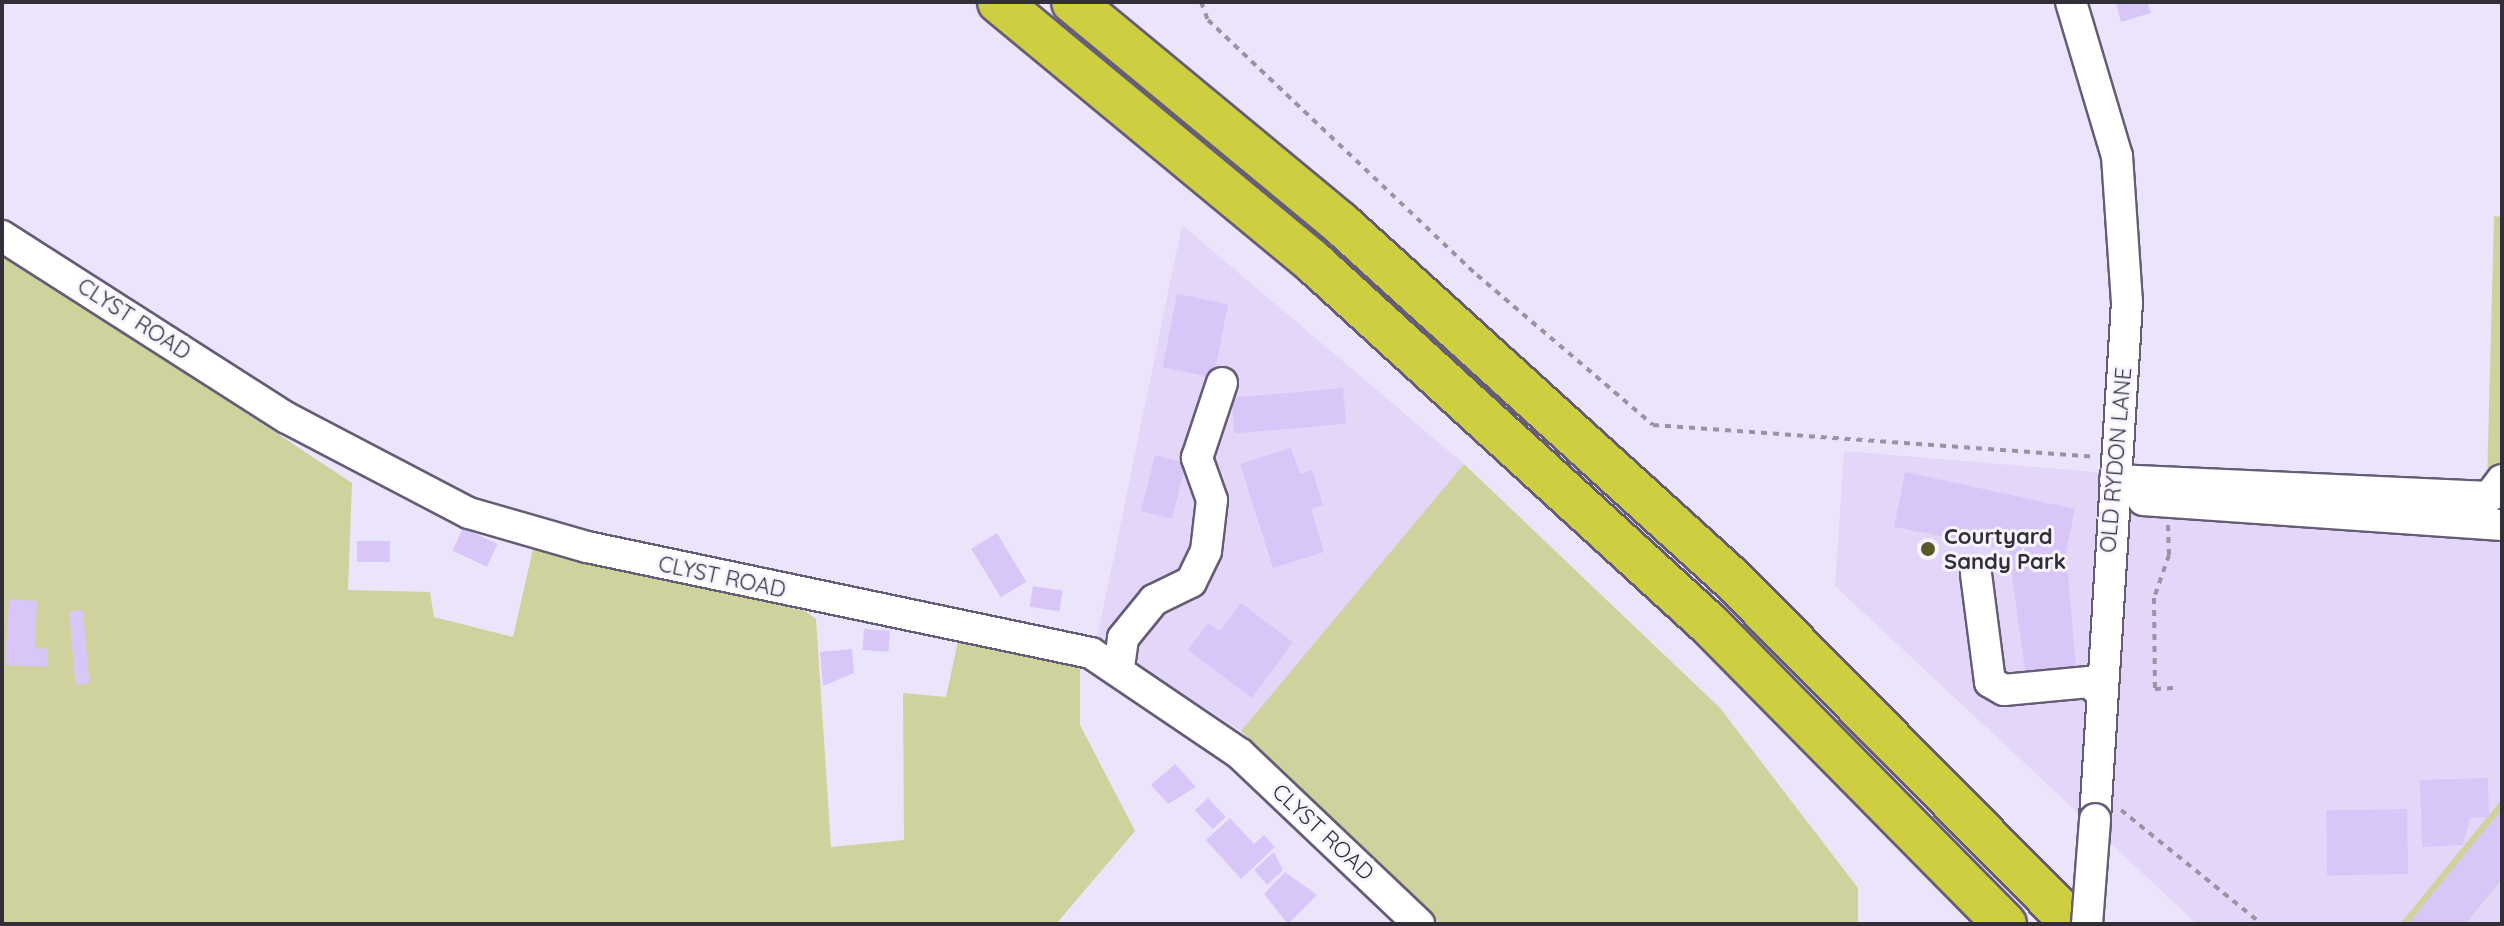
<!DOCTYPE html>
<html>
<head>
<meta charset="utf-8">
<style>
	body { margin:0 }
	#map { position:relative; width:2504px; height:926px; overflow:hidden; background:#ece4fb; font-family:Quicksand,sans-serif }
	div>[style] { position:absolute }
	.built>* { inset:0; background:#e3d6f9 }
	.green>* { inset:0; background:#cfd29d }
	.building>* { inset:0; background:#d9c6f9; transform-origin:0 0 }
	.path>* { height:4px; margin-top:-2px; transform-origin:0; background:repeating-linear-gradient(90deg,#9993a4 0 6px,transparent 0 12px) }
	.roads { filter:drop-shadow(2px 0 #655d75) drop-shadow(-2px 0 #655d75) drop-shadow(0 2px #655d75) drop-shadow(0 -2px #655d75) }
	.minor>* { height:30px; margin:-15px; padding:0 15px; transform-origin:15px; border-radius:15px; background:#fff }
	.highway>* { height:42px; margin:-21px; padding:0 21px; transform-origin:21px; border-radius:21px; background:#cdcf40 }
	.bridges { filter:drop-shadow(2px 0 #655d75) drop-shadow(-2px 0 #655d75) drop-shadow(0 2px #655d75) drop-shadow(0 -2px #655d75) }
	.minor-bridge>* { height:30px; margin:-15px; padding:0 15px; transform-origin:15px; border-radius:15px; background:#fff }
	.dots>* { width:22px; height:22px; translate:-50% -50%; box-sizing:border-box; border:4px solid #f7f4ff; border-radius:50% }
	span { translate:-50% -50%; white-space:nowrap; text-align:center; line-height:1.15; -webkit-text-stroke:6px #f7f4ff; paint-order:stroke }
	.street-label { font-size:22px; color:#332f39 }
	.poi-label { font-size:22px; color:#332f39; font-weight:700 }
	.left { translate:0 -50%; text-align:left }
	.frame { position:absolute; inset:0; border:4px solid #332f39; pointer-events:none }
</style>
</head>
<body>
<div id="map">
	<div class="built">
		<i style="clip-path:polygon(1182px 225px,1464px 464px,1241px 731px,1097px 639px)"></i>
		<i style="clip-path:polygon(1844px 451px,2142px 476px,2154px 466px,2502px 486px,2502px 924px,2197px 924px,1835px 586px)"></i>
	</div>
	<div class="green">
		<i style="clip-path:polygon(2494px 216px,2502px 217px,2502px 486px,2487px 485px)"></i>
		<i style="clip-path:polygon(2px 252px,352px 483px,348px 590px,430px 592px,434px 617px,513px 637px,533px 549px,805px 611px,816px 619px,831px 847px,904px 840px,903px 693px,946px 697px,959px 636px,1080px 664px,1080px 725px,1135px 831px,1056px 924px,2px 924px)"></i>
		<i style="clip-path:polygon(1464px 464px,1720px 708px,1858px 888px,1858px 924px,1441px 924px,1241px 731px)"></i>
		<i style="clip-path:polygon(2502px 799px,2502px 879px,2465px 924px,2400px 924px)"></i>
	</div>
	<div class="building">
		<i style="clip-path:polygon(2116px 2px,2147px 2px,2151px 13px,2121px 22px)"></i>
		<i style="left:1177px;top:294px;width:52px;height:75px;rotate:11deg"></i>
		<i style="left:1343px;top:388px;width:36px;height:112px;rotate:85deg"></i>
		<i style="clip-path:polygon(1291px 448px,1300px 474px,1312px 470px,1323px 505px,1311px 509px,1324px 552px,1273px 568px,1240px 464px)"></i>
		<i style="left:1155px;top:455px;width:32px;height:58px;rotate:14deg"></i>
		<i style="clip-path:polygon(1905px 472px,2075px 509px,2066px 553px,2076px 667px,2026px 676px,2008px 549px,1894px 527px)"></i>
		<i style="left:463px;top:528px;width:38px;height:25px;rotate:25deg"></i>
		<i style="left:997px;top:533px;width:57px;height:30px;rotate:59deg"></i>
		<i style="left:357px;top:541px;width:33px;height:21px"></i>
		<i style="left:1033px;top:586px;width:30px;height:21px;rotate:9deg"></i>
		<i style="clip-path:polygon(9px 599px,37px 601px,35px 648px,48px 649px,47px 667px,5px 665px)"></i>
		<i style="clip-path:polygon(1241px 603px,1293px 642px,1252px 698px,1188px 650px,1208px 623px,1220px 631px)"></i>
		<i style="left:83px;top:610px;width:74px;height:14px;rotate:85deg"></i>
		<i style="left:864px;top:629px;width:26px;height:21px;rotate:4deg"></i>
		<i style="clip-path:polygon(852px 649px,854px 673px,823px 686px,820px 652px)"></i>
		<i style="clip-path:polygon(1175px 764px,1196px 787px,1168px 804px,1151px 785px)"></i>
		<i style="clip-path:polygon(2488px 778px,2489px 817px,2470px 818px,2463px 845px,2422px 847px,2420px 780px)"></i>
		<i style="left:1208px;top:798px;width:26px;height:18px;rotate:47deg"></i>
		<i style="left:2407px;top:809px;width:65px;height:81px;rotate:89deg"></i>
		<i style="clip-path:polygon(2502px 809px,2502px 878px,2465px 924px,2408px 924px)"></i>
		<i style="clip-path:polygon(1230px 818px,1254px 844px,1264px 835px,1275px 847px,1241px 879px,1206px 840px)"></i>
		<i style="clip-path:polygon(1274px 852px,1283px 870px,1267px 885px,1254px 870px)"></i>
		<i style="clip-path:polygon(1285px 872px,1317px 895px,1288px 924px,1264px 894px)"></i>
	</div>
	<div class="path">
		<i style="left:1201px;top:2px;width:19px;rotate:69deg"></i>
		<i style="left:1208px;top:20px;width:371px;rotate:43.5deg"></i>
		<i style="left:1477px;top:275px;width:231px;rotate:40.4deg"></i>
		<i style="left:1653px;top:425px;width:443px;rotate:4.1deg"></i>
		<i style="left:2168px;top:525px;width:30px;rotate:88deg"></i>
		<i style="left:2169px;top:555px;width:46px;rotate:109.2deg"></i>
		<i style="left:2154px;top:598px;width:91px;rotate:89.4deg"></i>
		<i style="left:2155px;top:689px;width:18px;rotate:-3deg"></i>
		<i style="left:2121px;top:810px;width:181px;rotate:39deg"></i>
	</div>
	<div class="roads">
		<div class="minor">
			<i style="left:2071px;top:2px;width:161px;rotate:73.4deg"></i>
			<i style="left:2117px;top:156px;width:146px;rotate:86.1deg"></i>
			<i style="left:2127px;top:302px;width:518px;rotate:93.54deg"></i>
			<i style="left:2px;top:236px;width:338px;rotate:32.6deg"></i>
			<i style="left:287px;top:418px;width:205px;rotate:27.6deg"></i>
			<i style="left:469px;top:513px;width:123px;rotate:16.1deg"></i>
			<i style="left:587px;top:547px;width:515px;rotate:11.88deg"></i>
			<i style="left:1091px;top:653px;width:180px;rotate:34.1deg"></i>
			<i style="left:1240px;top:754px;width:247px;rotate:43.5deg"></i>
			<i style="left:2115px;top:480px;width:374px;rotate:2.6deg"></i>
			<i style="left:2489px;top:497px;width:21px;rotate:-53deg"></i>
			<i style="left:2143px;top:500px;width:360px;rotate:4deg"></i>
			<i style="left:1976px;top:574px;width:109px;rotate:82.6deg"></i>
			<i style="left:1990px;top:682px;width:16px;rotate:30deg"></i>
			<i style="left:2004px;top:690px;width:85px;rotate:-5.4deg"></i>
			<i style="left:2089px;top:682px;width:15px;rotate:42deg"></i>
			<i style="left:1119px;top:667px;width:29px;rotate:-82deg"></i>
			<i style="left:1123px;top:638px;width:49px;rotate:-50.8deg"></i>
			<i style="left:1154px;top:600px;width:41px;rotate:-25.9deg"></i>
			<i style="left:1191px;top:582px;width:34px;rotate:-64deg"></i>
			<i style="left:1206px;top:551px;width:51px;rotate:-83.3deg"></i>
			<i style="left:1212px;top:500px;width:45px;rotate:-109.7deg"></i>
			<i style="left:1197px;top:458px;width:79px;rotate:-71.6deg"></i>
		</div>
		<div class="highway">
			<i style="left:999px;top:2px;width:405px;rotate:39.6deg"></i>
			<i style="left:1311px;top:260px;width:541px;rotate:42.45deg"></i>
			<i style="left:1710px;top:625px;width:420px;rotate:45.4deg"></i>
			<i style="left:1073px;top:2px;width:347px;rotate:39.6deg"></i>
			<i style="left:1340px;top:223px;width:531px;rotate:42.25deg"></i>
			<i style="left:1733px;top:580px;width:484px;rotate:45.3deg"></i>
		</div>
	</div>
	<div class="bridges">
		<div class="minor-bridge">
			<i style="left:2087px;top:924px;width:105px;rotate:-85.6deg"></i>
		</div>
	</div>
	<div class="dots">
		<i style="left:1928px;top:549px;background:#585926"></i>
	</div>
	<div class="street-label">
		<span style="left:134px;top:319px;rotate:33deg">CLYST ROAD</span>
		<span style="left:2116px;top:460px;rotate:-85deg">OLD RYDON LANE</span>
		<span style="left:722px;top:577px;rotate:12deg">CLYST ROAD</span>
		<span style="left:1323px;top:832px;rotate:43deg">CLYST ROAD</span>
	</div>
	<div class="poi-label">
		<span class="left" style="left:1944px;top:549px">Courtyard<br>Sandy Park</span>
	</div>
	<div class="frame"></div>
</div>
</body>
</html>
